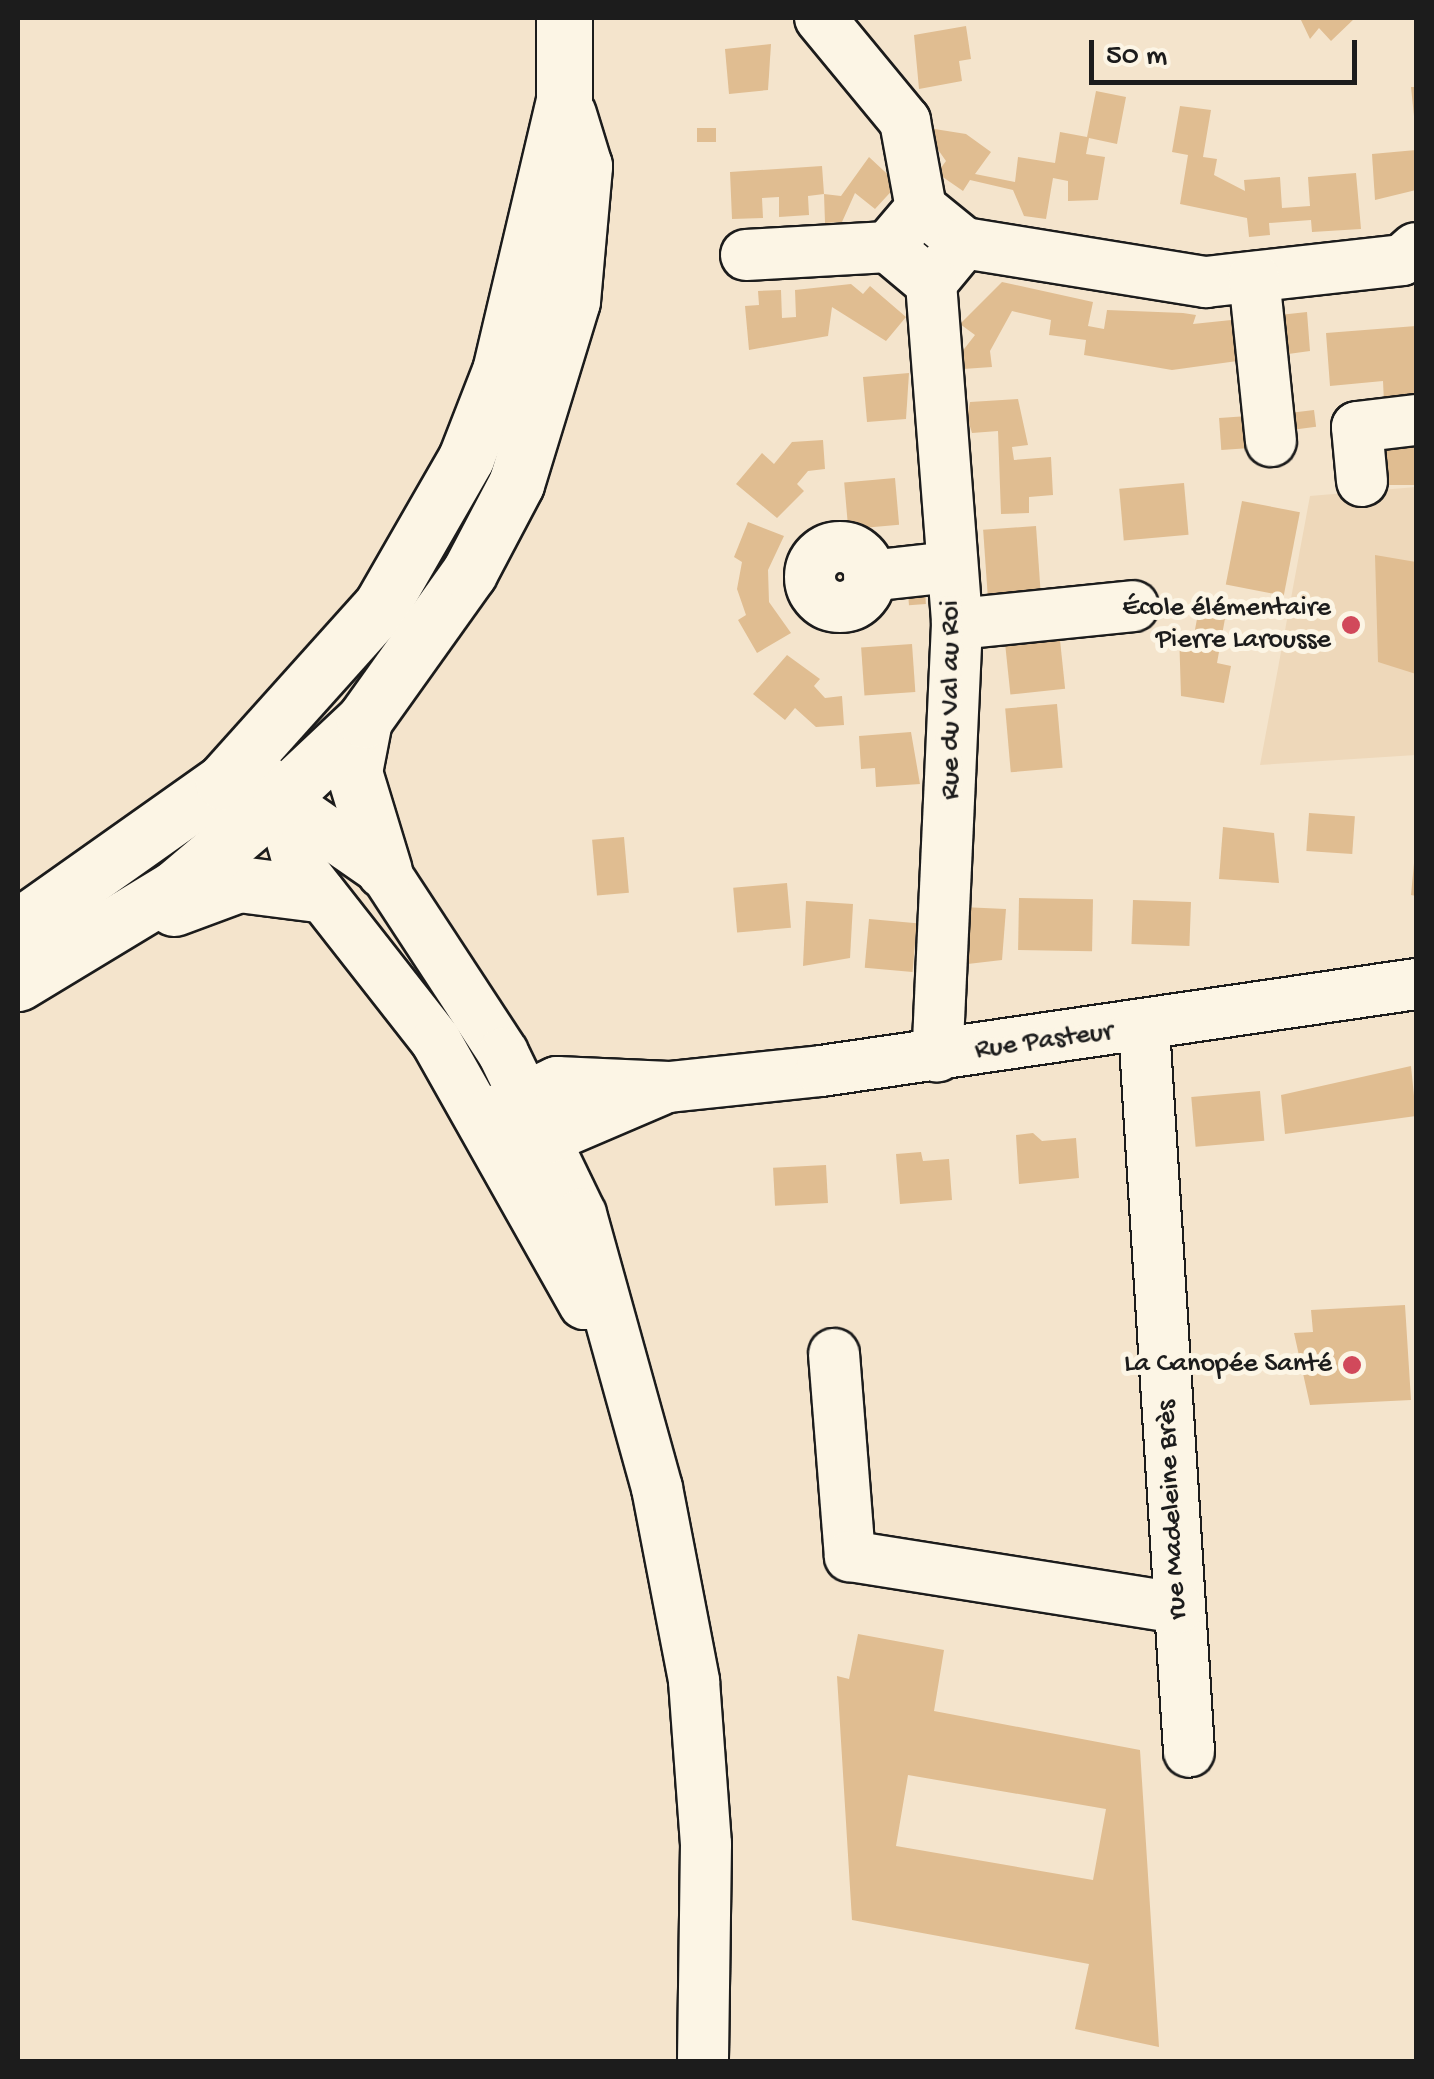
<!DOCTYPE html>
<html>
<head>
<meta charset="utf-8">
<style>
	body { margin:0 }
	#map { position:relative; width:1434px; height:2079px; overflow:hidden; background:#f4e4cc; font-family:"Gochi Hand",sans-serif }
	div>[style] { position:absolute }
	.built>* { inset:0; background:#eed8ba }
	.building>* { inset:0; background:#e0bd91; transform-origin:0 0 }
	.roads { filter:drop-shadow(2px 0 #1c1c1c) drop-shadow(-2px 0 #1c1c1c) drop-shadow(0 2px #1c1c1c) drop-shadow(0 -2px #1c1c1c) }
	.minor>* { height:50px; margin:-25px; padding:0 25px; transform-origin:25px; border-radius:25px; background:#fcf5e5 }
	.minor>.ring { margin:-25px; padding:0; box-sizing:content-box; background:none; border:50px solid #fcf5e5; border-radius:50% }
	.major>* { height:55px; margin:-27.5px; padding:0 27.5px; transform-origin:27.5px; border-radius:27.5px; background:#fcf5e5 }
	.dots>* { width:28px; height:28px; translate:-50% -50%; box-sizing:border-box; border:5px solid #fcf5e5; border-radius:50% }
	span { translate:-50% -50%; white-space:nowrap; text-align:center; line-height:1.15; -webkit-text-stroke:10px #fcf5e5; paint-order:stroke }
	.poi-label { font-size:28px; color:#1c1c1c }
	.right { translate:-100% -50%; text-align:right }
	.street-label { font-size:28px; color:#1c1c1c }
	.frame { position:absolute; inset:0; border:20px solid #1c1c1c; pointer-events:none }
	.scale { position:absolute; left:1089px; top:40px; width:268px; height:45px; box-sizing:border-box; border:5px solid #1c1c1c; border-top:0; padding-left:12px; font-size:30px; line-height:35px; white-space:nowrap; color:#1c1c1c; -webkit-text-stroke:8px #fcf5e5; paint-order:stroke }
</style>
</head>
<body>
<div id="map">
	<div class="built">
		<i style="clip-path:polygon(1416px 487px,1416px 755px,1260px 765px,1310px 496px)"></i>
	</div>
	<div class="building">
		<i style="clip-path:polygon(1300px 18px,1355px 18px,1331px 41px,1319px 28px,1310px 39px)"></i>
		<i style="clip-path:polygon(966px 26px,971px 59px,959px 61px,962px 81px,919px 89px,914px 35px)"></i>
		<i style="clip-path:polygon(771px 44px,768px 90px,729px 94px,725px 49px)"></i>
		<i style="clip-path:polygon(1411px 87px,1416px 87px,1416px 116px,1414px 116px)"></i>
		<i style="clip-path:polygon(1096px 91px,1126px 97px,1117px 144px,1089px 138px,1086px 154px,1105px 157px,1098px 200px,1068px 201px,1068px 181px,1053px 178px,1046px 219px,1024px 216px,1013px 190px,970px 180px,963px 191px,937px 173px,946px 161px,922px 127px,966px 134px,991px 152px,975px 174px,1015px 182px,1018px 157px,1055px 163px,1060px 132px,1087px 137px)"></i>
		<i style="clip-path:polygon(1180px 106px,1211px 110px,1203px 157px,1217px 159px,1214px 175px,1245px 191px,1244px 180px,1280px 177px,1282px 208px,1310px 206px,1308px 177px,1356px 173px,1361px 229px,1312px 232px,1311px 220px,1269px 223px,1270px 235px,1249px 237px,1247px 218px,1180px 204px,1188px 155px,1172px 152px)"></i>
		<i style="left:697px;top:128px;width:19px;height:14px"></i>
		<i style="clip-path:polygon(1416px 150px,1416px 190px,1375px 200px,1372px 154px)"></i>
		<i style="clip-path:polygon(869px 157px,898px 184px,875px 209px,855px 193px,842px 222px,825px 223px,824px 194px,808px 196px,809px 215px,779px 217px,779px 197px,762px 198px,763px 218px,732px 219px,730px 172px,822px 166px,824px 194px,841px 196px)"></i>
		<i style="clip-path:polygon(1002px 282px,1093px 302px,1088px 326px,1104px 329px,1107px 310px,1183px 313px,1196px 315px,1193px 324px,1307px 312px,1310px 351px,1172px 370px,1084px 355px,1086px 340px,1049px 335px,1051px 320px,1012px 311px,990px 351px,992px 367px,963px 369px,961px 353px,975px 335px,960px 324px)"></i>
		<i style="clip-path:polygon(851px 284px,863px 294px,870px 286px,906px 317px,886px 341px,832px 307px,828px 336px,749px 350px,745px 306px,759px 305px,758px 291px,781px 290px,782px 318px,796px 317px,795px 290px)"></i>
		<i style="clip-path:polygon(1416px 326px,1416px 400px,1384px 403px,1383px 381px,1330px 386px,1326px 333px)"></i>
		<i style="clip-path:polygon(909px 373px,906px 419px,867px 422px,863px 377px)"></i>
		<i style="clip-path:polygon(1018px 399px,1028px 445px,1012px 447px,1014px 460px,1051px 457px,1053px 495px,1029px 497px,1029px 513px,1001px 514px,998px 431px,972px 433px,967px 417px,970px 402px)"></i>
		<i style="left:1314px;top:410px;width:17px;height:29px;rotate:83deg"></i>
		<i style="left:1248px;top:416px;width:32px;height:29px;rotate:86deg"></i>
		<i style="clip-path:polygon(823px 440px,825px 469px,808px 471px,797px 484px,804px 491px,777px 518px,736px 484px,762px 453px,774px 464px,792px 442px)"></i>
		<i style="left:1416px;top:440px;width:45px;height:42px;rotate:90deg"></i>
		<i style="left:895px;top:478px;width:47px;height:51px;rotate:85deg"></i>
		<i style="left:1184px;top:483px;width:52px;height:65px;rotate:85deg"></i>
		<i style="left:1242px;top:501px;width:59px;height:85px;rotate:11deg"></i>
		<i style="clip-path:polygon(748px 522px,784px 536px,768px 570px,769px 602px,791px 633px,757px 653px,738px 620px,746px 615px,737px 589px,742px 562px,734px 557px)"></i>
		<i style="left:1036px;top:526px;width:65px;height:53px;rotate:86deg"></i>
		<i style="clip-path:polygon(1375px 555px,1416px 562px,1416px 674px,1378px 662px)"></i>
		<i style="left:925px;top:591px;width:13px;height:17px;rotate:86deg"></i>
		<i style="clip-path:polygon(1199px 608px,1226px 613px,1217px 663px,1231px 666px,1224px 703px,1181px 696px,1179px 632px,1194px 635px)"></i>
		<i style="left:1060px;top:640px;width:49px;height:55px;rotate:84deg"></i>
		<i style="left:912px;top:644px;width:48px;height:51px;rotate:86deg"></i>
		<i style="clip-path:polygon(787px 655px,820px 679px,814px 686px,825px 698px,842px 696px,844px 725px,816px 727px,795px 708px,785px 720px,753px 694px)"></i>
		<i style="left:1057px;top:704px;width:64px;height:52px;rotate:85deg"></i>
		<i style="clip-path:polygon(911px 732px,920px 784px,876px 787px,875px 768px,861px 769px,859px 736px)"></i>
		<i style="left:1309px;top:813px;width:46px;height:38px;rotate:4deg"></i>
		<i style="clip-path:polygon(1223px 827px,1274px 833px,1279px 883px,1219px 879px)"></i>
		<i style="left:624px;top:837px;width:56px;height:32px;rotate:85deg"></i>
		<i style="clip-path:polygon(1414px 863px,1416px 863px,1416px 896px,1411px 895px)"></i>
		<i style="left:787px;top:883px;width:45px;height:54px;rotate:85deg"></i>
		<i style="left:1019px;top:898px;width:74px;height:52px;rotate:1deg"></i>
		<i style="left:1133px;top:900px;width:58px;height:44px;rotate:2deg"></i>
		<i style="clip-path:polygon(806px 901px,853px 904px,850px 958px,803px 966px)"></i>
		<i style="clip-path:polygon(962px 907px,1006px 909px,1002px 960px,959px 965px)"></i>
		<i style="left:869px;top:919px;width:48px;height:49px;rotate:5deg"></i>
		<i style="clip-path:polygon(1411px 1066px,1416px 1116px,1285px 1134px,1281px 1095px)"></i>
		<i style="left:1260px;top:1091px;width:50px;height:69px;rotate:85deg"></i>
		<i style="clip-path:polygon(1033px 1133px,1042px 1141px,1076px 1138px,1079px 1178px,1019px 1184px,1016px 1135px)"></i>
		<i style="clip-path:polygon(921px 1152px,923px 1161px,949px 1159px,952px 1200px,900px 1204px,896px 1154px)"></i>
		<i style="left:826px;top:1165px;width:38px;height:53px;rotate:87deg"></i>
		<i style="clip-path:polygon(1405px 1305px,1411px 1400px,1310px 1405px,1294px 1333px,1313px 1332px,1311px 1310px)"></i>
		<i style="clip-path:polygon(evenodd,858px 1634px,944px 1650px,934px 1711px,1140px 1750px,1159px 2047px,1075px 2029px,1089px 1964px,852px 1920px,837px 1676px,849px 1679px,858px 1634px,908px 1775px,1106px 1809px,1093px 1880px,896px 1846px,908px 1775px)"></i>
	</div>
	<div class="roads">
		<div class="minor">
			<i style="left:820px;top:18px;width:134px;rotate:50.5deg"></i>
			<i style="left:905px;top:121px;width:88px;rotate:79.6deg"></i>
			<i style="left:921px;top:208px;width:55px;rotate:39.1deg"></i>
			<i style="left:964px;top:243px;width:52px;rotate:129.5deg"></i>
			<i style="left:931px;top:283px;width:56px;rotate:-140.1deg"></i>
			<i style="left:888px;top:247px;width:51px;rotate:-49.8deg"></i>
			<i style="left:964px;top:243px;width:245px;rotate:9.2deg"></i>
			<i style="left:1206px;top:282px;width:197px;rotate:-6.4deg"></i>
			<i style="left:1402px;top:260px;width:18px;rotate:-41deg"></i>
			<i style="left:746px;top:255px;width:142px;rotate:-3.2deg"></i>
			<i style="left:1254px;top:277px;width:165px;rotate:84.1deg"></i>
			<i style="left:931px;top:283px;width:342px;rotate:85.6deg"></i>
			<i style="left:957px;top:624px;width:433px;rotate:92.6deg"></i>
			<i style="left:1362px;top:481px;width:54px;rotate:-95.3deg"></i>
			<i style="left:1357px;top:427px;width:59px;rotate:-6.8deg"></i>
			<i class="ring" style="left:810px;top:547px;width:10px;height:10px"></i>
			<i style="left:869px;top:576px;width:81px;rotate:-6.3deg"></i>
			<i style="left:957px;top:624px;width:177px;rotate:-5.8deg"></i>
			<i style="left:255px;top:769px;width:39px;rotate:50deg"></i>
			<i style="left:280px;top:799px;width:126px;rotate:34.7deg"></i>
			<i style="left:384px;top:871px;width:217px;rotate:56.8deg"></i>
			<i style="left:503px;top:1053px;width:179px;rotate:64.2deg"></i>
			<i style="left:581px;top:1214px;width:284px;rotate:74.5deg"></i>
			<i style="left:657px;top:1488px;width:197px;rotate:79.1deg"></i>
			<i style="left:694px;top:1681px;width:163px;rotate:85.8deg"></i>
			<i style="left:706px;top:1844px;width:218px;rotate:90.8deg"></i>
			<i style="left:280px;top:799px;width:70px;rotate:74.2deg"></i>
			<i style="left:299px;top:866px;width:222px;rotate:51.9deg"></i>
			<i style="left:436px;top:1041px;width:302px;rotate:60.6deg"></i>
			<i style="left:1144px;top:1028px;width:725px;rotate:86.44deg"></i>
			<i style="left:483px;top:1117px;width:82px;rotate:-25.3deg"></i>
			<i style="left:557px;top:1082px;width:112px;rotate:2.6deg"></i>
			<i style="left:669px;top:1087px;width:153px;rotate:-6deg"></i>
			<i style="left:821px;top:1071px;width:601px;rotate:-8.32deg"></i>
			<i style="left:515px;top:1137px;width:33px;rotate:2deg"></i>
			<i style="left:548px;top:1138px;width:122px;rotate:-23.2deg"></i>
			<i style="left:834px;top:1354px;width:203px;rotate:85.5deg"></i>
			<i style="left:850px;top:1556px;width:332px;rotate:9deg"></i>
		</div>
		<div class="major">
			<i style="left:364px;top:720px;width:53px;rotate:100.9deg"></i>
			<i style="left:354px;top:772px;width:103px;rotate:73.1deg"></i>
			<i style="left:174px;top:908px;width:69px;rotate:-20.3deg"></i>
			<i style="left:239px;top:884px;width:79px;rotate:7.3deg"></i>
			<i style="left:18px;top:927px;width:251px;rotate:-35.3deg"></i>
			<i style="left:223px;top:782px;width:237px;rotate:-48.1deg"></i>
			<i style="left:381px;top:606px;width:171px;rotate:-60.1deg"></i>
			<i style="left:466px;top:458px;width:93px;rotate:-68.7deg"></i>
			<i style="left:500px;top:371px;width:277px;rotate:-76.7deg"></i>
			<i style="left:564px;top:101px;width:83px;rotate:-90deg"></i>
			<i style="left:18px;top:983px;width:184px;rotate:-31.2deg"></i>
			<i style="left:175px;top:888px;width:138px;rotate:-40.3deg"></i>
			<i style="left:280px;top:799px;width:115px;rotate:-43.2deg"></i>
			<i style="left:364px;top:720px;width:181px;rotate:-54.5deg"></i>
			<i style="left:469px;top:573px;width:101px;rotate:-62.2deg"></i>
			<i style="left:516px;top:484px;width:191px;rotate:-73deg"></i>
			<i style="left:572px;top:301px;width:136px;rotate:-84.9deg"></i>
			<i style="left:584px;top:166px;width:54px;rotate:-107.1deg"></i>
		</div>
	</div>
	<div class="dots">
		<i style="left:1351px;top:625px;background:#d1495b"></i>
		<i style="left:1352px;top:1365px;background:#d1495b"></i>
	</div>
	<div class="poi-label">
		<span class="right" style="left:1331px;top:625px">École élémentaire<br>Pierre Larousse</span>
		<span class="right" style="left:1332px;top:1365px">La Canopée Santé</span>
	</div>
	<div class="street-label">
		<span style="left:952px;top:700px;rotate:-90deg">Rue du Val au Roi</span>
		<span style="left:1044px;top:1042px;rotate:-8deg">Rue Pasteur</span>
		<span style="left:1173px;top:1510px;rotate:-93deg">rue Madeleine Brès</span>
	</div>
	<div class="frame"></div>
	<div class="scale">50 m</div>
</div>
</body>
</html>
